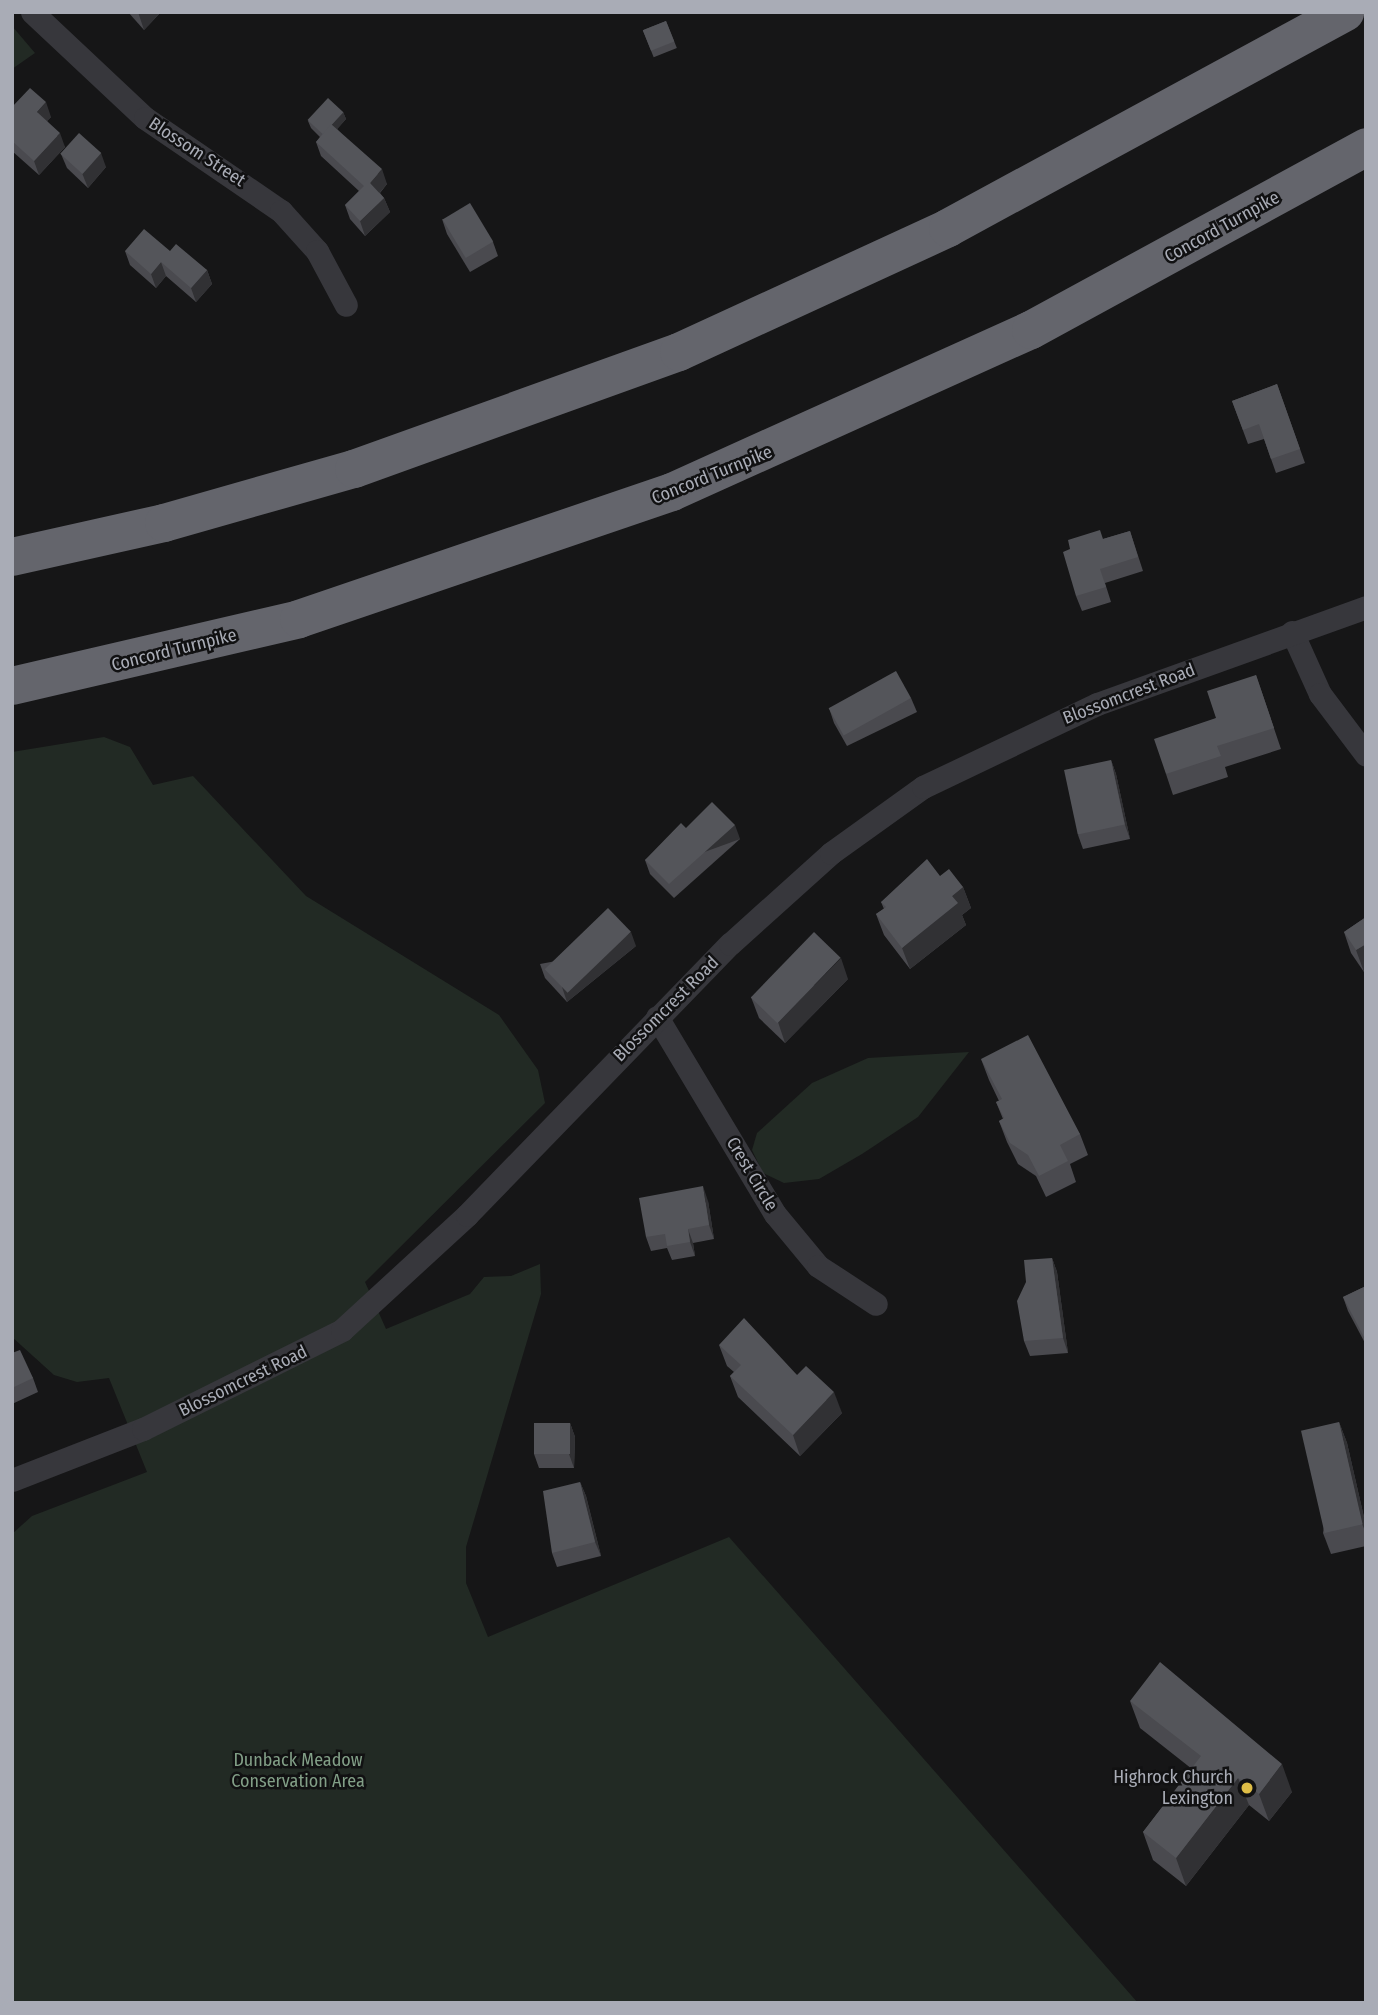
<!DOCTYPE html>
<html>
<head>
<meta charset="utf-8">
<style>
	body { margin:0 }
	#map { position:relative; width:1378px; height:2015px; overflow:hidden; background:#161617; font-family:"Fira Sans Condensed",sans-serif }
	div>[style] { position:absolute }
	.green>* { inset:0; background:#222a24 }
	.street>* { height:23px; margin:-11.5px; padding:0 11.5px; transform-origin:11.5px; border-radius:11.5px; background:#37373c }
	.highway>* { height:38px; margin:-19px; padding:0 19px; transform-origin:19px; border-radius:19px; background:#64656c }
	.wall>* { inset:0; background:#4a4a4f; transform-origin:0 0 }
	.shaded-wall>* { inset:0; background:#313134; transform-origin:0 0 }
	.building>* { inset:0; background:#54555a; transform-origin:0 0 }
	.dots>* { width:19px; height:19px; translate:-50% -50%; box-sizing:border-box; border:4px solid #111112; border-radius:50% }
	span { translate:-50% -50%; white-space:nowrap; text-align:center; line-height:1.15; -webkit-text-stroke:5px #111112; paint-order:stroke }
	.street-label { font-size:18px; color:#a9acb6 }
	.park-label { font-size:18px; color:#829f87 }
	.poi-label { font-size:18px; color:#a9acb6 }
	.right { translate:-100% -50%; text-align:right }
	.frame { position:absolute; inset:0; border:14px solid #a9acb6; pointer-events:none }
</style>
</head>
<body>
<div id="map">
	<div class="green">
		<i style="clip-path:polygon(12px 26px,35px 53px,12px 69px)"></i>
		<i style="clip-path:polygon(104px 737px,130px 747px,153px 785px,193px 776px,306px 896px,499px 1015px,538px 1070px,545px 1103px,365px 1282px,386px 1329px,470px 1294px,484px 1277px,511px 1276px,540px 1264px,541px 1294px,466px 1547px,466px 1583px,488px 1637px,729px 1537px,1138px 2003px,12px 2003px,12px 1534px,32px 1516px,147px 1472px,109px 1378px,77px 1382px,54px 1375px,12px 1337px,12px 752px)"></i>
		<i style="clip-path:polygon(969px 1052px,918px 1117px,862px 1154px,819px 1179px,784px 1183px,763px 1173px,752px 1150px,757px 1133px,812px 1083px,868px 1058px)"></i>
	</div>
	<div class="street">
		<i style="left:32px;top:12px;width:155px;rotate:43.2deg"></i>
		<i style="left:145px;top:118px;width:165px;rotate:34.4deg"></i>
		<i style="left:281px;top:211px;width:54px;rotate:48deg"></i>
		<i style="left:317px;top:251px;width:61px;rotate:61.8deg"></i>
		<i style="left:1292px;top:632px;width:68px;rotate:65.7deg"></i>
		<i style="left:1320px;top:694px;width:76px;rotate:53deg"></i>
		<i style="left:657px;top:1017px;width:230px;rotate:59.1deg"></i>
		<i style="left:775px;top:1214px;width:67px;rotate:50.4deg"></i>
		<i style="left:818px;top:1266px;width:69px;rotate:33.2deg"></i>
		<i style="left:12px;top:1480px;width:141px;rotate:-21.3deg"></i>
		<i style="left:143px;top:1429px;width:222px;rotate:-26.4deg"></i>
		<i style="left:342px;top:1330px;width:170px;rotate:-42.6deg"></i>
		<i style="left:467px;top:1215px;width:378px;rotate:-45.9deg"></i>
		<i style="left:730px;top:944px;width:136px;rotate:-42deg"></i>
		<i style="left:831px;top:853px;width:113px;rotate:-35.7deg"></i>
		<i style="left:923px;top:787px;width:193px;rotate:-25.5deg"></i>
		<i style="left:1097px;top:704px;width:286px;rotate:-19.8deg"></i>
	</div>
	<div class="highway">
		<i style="left:12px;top:557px;width:156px;rotate:-12.6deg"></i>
		<i style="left:164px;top:523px;width:198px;rotate:-15.9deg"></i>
		<i style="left:354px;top:469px;width:345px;rotate:-19.8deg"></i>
		<i style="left:679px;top:352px;width:296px;rotate:-24.7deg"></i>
		<i style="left:948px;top:228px;width:452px;rotate:-28.5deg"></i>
		<i style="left:12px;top:686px;width:295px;rotate:-13.1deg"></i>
		<i style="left:299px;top:619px;width:394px;rotate:-18.8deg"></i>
		<i style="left:672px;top:492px;width:394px;rotate:-24.3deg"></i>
		<i style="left:1031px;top:330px;width:382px;rotate:-28.6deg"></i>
	</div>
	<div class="wall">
		<i style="clip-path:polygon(128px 12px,161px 12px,144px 30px)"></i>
		<i style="left:666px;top:21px;width:29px;height:25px;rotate:68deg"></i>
		<i style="clip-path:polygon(12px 107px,51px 117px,47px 121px,65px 147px,39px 175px,12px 151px)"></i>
		<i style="clip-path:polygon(343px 112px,346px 119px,337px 129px,387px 184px,380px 193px,384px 198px,390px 212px,365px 236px,350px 219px,345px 205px,359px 191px,321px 156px,316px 142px,320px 137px,311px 128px,308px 121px)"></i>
		<i style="clip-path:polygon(61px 154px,106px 167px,88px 188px,67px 168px)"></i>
		<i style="clip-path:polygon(442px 219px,493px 242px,498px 256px,470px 272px,447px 234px)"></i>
		<i style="clip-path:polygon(125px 251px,170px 251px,207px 270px,212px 284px,196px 302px,166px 276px,156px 288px,130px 265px)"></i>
		<i style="clip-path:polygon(1277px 384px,1305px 463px,1276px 473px,1264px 439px,1248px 444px,1232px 401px)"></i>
		<i style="clip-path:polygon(1130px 531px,1143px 571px,1105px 583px,1111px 602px,1082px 611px,1076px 596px,1103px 539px)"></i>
		<i style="clip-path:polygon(1256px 675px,1281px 749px,1225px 767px,1228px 777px,1173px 795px,1166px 774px,1216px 718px)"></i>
		<i style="clip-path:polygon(911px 698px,917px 712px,847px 746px,834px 723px,829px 708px)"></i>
		<i style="clip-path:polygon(1111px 760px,1116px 774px,1130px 839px,1083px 849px,1078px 835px)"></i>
		<i style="clip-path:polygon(686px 828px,740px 839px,674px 898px,650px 874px,645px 860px)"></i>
		<i style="clip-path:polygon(940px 876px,963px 887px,971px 908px,962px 915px,966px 925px,910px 969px,884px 935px,876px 914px,884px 909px,881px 902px)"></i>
		<i style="clip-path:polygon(1366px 917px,1366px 970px,1364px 972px,1351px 953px,1344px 932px)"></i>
		<i style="clip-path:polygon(636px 946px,567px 1002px,545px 978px,540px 964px)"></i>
		<i style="clip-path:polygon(848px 979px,785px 1043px,759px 1018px,751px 997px)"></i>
		<i style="clip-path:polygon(981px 1059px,1080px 1134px,1088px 1155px,1070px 1164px,1076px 1182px,1046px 1197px,1036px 1176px,1018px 1164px,1007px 1142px,999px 1121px,1003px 1119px,996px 1102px,999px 1101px,989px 1080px)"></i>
		<i style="clip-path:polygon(708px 1201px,714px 1239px,693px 1243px,695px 1256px,672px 1260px,667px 1248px,651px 1251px,646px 1237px)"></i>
		<i style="clip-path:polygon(1052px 1258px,1057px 1272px,1068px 1353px,1030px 1356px,1024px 1341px)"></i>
		<i style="clip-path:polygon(1366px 1286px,1366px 1345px,1348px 1311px,1343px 1297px)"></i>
		<i style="clip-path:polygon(719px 1345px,797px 1375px,842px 1413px,800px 1456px,738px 1397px,730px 1376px,734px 1372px,727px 1366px)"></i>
		<i style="clip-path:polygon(12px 1353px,33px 1378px,38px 1392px,12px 1404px)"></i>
		<i style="clip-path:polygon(1339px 1422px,1347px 1443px,1366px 1526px,1366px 1546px,1331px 1554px,1323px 1533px)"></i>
		<i style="clip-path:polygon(570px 1423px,575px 1437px,574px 1468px,539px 1468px,534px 1454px)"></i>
		<i style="clip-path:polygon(580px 1482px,586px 1496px,601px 1556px,557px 1567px,552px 1553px)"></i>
		<i style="clip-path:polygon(1130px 1701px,1292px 1792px,1269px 1821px,1249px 1805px,1186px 1886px,1153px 1860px,1143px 1832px,1192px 1769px,1140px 1728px)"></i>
	</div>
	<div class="shaded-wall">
		<i style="clip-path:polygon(138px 12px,161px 12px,144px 30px)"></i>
		<i style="clip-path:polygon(46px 102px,51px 117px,43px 126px,37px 112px)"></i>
		<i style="clip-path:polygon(343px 112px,346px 119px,326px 142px,323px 134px)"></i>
		<i style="clip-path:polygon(60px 133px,65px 147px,39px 175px,34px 161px)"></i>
		<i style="clip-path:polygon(101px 153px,106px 167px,88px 188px,82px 173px)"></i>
		<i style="clip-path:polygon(382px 169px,387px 184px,376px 197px,370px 183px)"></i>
		<i style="clip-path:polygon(384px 198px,390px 212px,365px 236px,360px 221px)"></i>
		<i style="clip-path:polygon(161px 262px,166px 276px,156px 288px,151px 274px)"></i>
		<i style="clip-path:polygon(207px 270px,212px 284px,196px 302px,191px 288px)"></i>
		<i style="clip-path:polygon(1111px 760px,1116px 774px,1130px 839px,1125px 825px)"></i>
		<i style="left:735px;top:825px;width:15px;height:89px;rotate:70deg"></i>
		<i style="clip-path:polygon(963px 887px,971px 908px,962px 915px,966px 925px,910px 969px,902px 948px,952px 896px)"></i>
		<i style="clip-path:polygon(631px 932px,636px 946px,567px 1002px,562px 987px)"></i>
		<i style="clip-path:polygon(1366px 944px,1366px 970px,1364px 972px,1356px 950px)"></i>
		<i style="clip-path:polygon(841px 958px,848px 979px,785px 1043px,778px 1022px)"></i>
		<i style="clip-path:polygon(703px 1186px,708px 1201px,714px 1239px,709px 1225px)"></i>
		<i style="clip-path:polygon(688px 1229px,693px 1243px,695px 1256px,690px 1242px)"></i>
		<i style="clip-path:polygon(1052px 1258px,1057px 1272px,1068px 1353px,1063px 1338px)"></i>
		<i style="clip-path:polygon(834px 1392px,842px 1413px,800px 1456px,793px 1435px)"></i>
		<i style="clip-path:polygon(1339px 1422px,1347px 1443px,1366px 1526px,1366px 1533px,1362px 1524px)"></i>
		<i style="clip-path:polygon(570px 1423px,575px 1437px,574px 1468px,569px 1454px)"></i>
		<i style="clip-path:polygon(580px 1482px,586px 1496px,601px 1556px,595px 1542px)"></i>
		<i style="clip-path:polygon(1282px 1764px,1292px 1792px,1269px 1821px,1259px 1794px)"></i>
		<i style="clip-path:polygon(1238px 1778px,1249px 1805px,1186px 1886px,1176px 1858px)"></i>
	</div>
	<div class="building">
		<i style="left:666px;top:21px;width:22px;height:25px;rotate:68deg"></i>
		<i style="clip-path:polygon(30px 88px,46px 102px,37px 112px,60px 133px,34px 161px,12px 141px,12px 107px)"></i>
		<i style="left:328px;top:98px;width:21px;height:30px;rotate:43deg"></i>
		<i style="clip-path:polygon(331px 124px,382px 169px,370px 183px,384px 198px,360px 221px,345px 205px,364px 186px,316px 142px)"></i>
		<i style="left:79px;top:133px;width:30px;height:28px;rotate:42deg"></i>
		<i style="left:470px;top:203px;width:45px;height:32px;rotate:59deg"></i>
		<i style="clip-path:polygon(144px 229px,170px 251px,176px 244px,207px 270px,191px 288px,161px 262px,151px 274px,125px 251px)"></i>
		<i style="clip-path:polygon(1277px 384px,1300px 449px,1271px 459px,1259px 424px,1243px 430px,1232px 401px)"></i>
		<i style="clip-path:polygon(1100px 530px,1103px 539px,1130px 531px,1138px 557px,1100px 569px,1106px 587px,1076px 596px,1063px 552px,1070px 549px,1068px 540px)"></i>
		<i style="left:896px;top:671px;width:31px;height:77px;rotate:61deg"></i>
		<i style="clip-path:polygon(1256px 675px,1274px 728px,1217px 746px,1221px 756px,1166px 774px,1154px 739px,1216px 718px,1207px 691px)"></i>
		<i style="left:1111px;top:760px;width:66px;height:48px;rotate:78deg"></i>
		<i style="clip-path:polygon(712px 802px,735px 825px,669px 884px,645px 860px,681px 823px,686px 828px)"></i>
		<i style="clip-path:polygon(927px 859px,940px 876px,949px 869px,963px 887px,952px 896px,958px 903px,902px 948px,876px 914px,886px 907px,881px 902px)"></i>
		<i style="left:608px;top:908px;width:33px;height:88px;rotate:46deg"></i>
		<i style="clip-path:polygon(1366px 917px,1366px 944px,1356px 950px,1344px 932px)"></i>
		<i style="left:814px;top:932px;width:37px;height:91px;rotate:44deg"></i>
		<i style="clip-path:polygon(1028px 1035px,1080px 1134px,1060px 1145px,1068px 1161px,1039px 1176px,1028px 1155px,1010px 1143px,999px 1121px,1004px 1118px,996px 1102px,1002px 1099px,981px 1059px)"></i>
		<i style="clip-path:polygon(703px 1186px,709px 1225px,688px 1229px,690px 1242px,667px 1246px,665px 1234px,646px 1237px,639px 1198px)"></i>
		<i style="clip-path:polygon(1052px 1258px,1063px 1338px,1024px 1341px,1017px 1301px,1026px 1282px,1024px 1260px)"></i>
		<i style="clip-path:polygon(1366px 1286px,1366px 1341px,1343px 1297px)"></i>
		<i style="clip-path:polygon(744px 1318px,797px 1375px,806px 1366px,834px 1392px,793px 1435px,730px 1376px,741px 1365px,719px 1345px)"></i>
		<i style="clip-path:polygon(20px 1350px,33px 1378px,12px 1388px,12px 1353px)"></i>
		<i style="left:1339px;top:1422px;width:105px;height:39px;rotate:77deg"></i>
		<i style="left:534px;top:1423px;width:36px;height:31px"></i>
		<i style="clip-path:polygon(580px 1482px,595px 1542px,552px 1553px,543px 1491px)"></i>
		<i style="clip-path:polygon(1160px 1662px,1282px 1764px,1259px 1794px,1238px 1778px,1176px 1858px,1143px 1832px,1201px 1756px,1130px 1701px)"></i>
	</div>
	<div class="dots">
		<i style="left:1247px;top:1788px;background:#debd47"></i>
	</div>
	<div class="street-label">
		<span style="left:197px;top:152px;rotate:33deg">Blossom Street</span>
		<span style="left:1222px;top:227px;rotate:-29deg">Concord Turnpike</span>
		<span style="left:712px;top:475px;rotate:-22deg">Concord Turnpike</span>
		<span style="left:174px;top:650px;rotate:-14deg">Concord Turnpike</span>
		<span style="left:1129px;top:694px;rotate:-21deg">Blossomcrest Road</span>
		<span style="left:666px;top:1009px;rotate:-45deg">Blossomcrest Road</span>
		<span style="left:752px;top:1174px;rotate:59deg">Crest Circle</span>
		<span style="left:243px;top:1381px;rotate:-26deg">Blossomcrest Road</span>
	</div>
	<div class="park-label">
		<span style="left:298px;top:1771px">Dunback Meadow<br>Conservation Area</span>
	</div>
	<div class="poi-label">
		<span class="right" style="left:1233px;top:1788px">Highrock Church<br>Lexington</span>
	</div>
	<div class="frame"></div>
</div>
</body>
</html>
